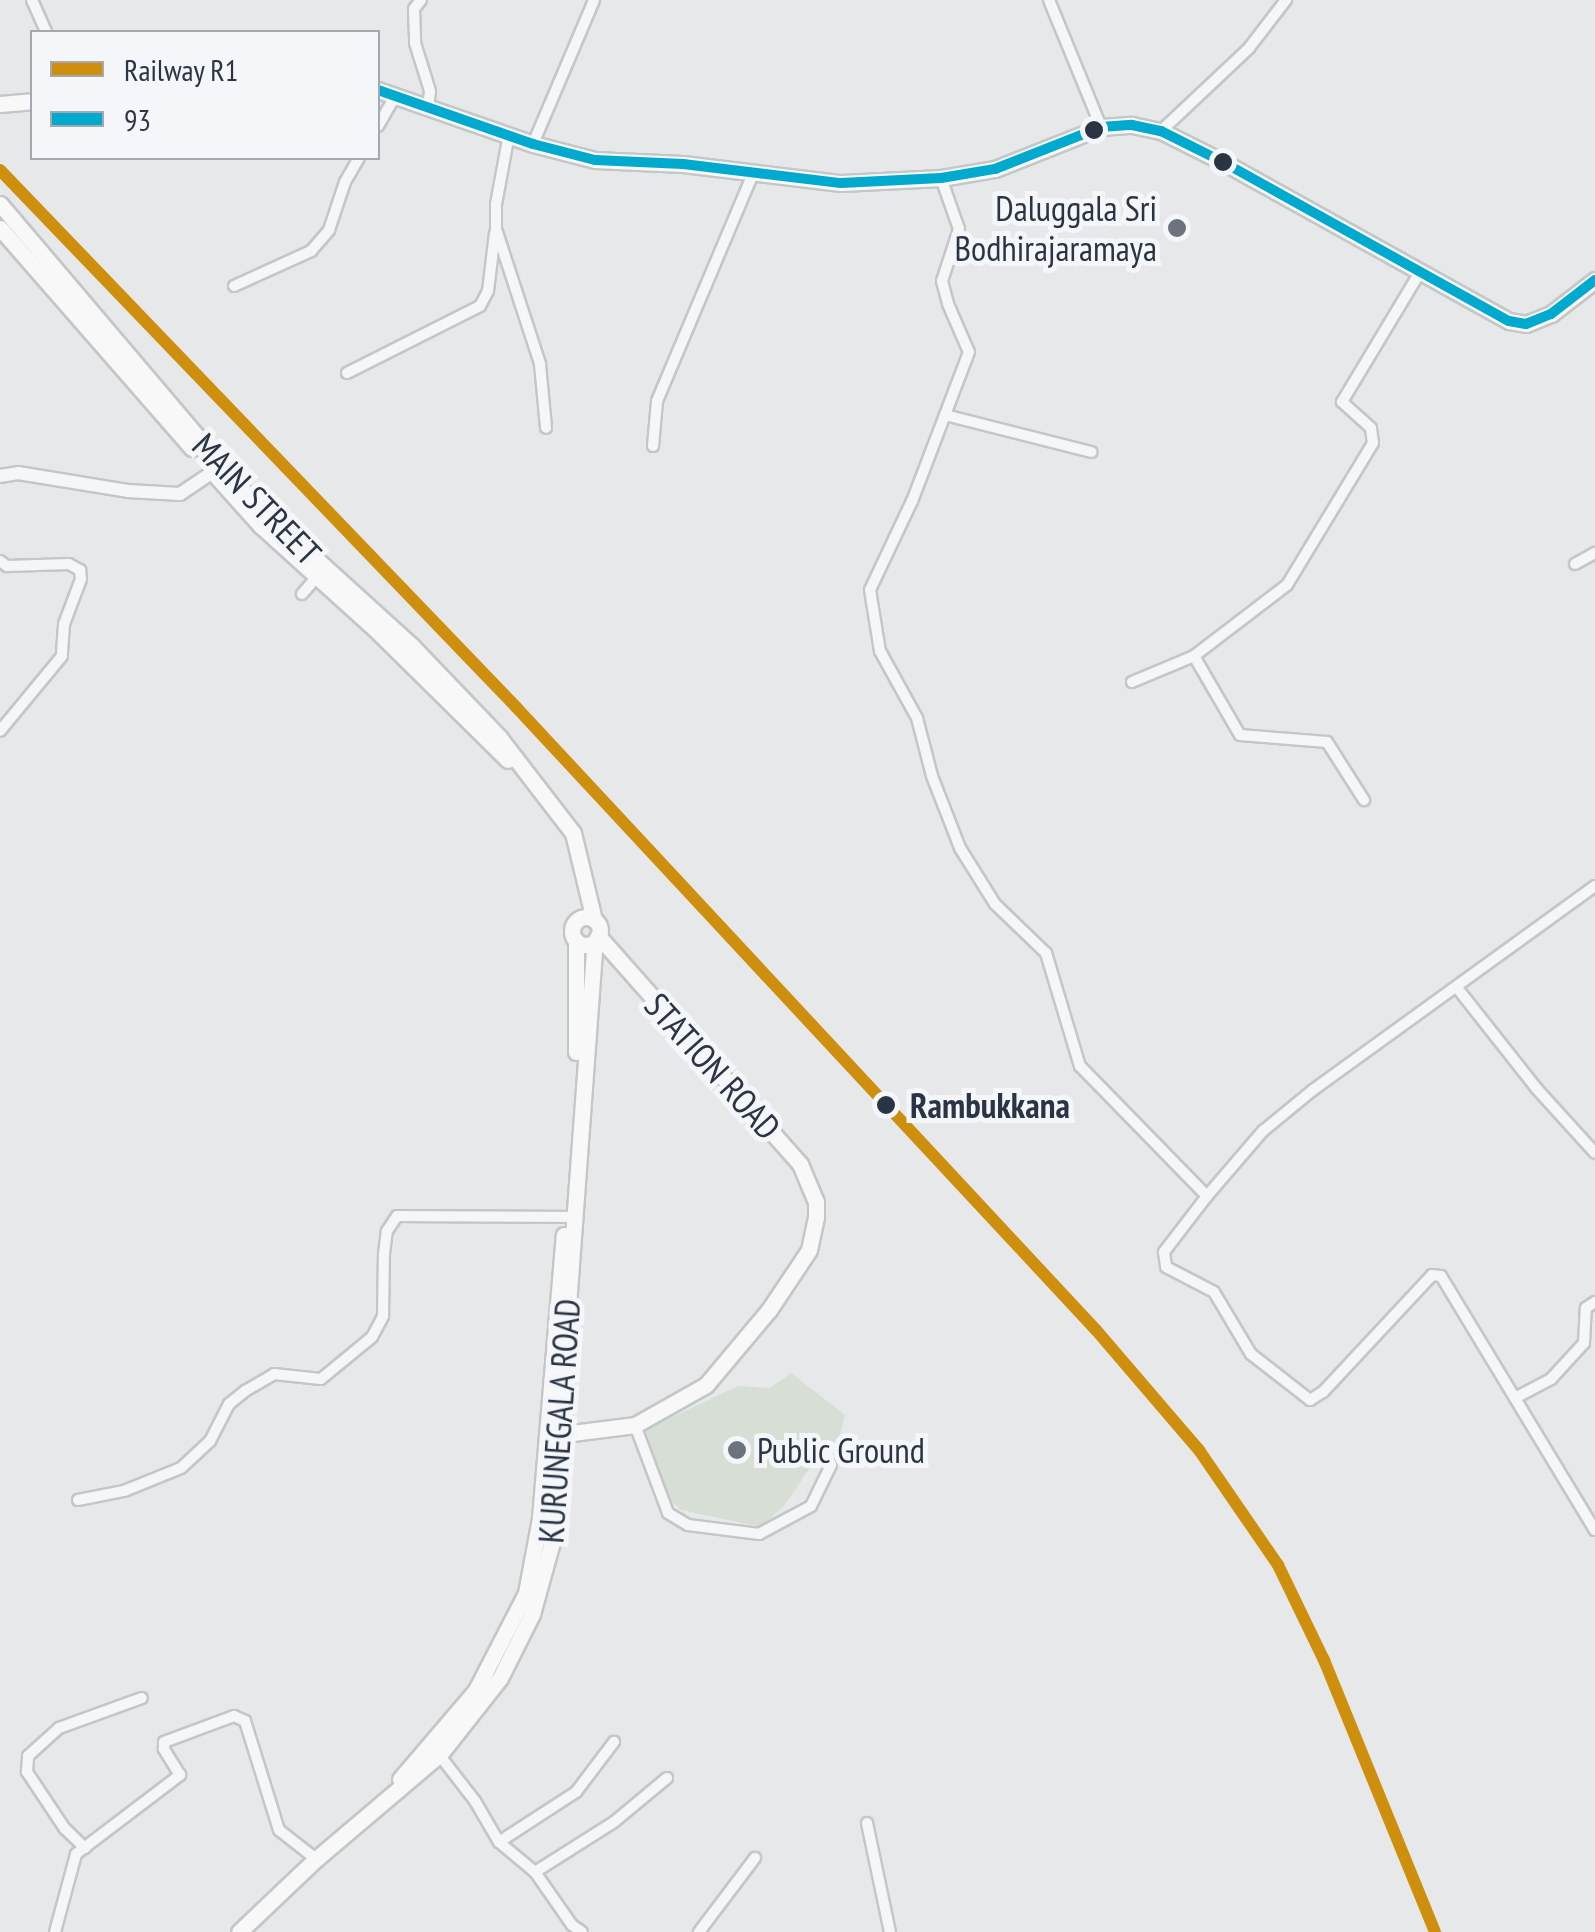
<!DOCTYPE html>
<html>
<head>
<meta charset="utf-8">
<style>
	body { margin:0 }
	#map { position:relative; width:1595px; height:1932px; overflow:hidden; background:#e6e8ea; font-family:"PT Sans Narrow",sans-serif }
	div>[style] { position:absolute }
	.green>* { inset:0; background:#d6ded6 }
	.roads { filter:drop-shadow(2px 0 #c4c6c8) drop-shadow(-2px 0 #c4c6c8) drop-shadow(0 2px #c4c6c8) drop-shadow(0 -2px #c4c6c8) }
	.minor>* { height:10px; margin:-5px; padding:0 5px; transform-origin:5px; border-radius:5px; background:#f5f6f7 }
	.tertiary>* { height:12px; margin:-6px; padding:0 6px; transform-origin:6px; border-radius:6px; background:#f5f6f7 }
	.primary>* { height:15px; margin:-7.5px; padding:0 7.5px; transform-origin:7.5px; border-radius:7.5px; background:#f8f8f8 }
	.primary>.ring { margin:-7.5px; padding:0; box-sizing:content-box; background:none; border:15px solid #f8f8f8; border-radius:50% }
	.bus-1>* { height:10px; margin:-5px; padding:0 5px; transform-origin:5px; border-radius:5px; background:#00a9ce }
	.rail-1>* { height:12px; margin:-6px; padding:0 6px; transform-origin:6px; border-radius:6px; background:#ce8f0e }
	.dots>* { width:28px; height:28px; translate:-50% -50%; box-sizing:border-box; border:5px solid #f4f6f9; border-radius:50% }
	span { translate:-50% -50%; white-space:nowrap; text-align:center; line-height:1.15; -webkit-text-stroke:10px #f4f6f9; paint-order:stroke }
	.poi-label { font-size:35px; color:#2b3445 }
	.right { translate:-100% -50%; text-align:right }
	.left { translate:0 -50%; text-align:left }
	.street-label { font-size:35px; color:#2b3445 }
	.stop-label { font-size:35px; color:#2b3445; font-weight:700 }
	.legend { position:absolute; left:30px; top:30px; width:350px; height:130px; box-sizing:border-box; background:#f4f6f9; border:2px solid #a4a8b1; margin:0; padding:12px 18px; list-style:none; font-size:30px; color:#2b3445 }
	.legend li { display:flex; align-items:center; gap:20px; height:50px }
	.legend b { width:50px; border:2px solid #a4a8b1 }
</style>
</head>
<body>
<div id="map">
	<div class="green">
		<i style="clip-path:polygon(791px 1373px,845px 1415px,836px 1451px,822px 1450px,784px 1506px,761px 1527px,681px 1510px,670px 1500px,645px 1430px,738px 1386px,770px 1388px)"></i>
	</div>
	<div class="roads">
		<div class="minor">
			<i style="left:32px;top:0;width:35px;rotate:66deg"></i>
			<i style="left:421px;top:0;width:11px;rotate:128deg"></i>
			<i style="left:414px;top:9px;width:34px;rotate:88deg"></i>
			<i style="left:415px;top:43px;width:50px;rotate:72.6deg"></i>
			<i style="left:430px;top:91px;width:16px;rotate:97deg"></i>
			<i style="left:1049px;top:0;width:137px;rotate:67.7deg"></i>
			<i style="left:378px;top:126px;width:34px;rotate:-60deg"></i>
			<i style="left:1161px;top:131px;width:121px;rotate:-43.3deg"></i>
			<i style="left:1249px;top:48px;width:61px;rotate:-52.4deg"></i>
			<i style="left:509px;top:134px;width:71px;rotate:100.5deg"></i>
			<i style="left:496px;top:204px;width:25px;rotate:90deg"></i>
			<i style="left:496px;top:229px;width:142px;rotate:71.9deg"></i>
			<i style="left:540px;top:364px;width:64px;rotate:84.6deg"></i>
			<i style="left:533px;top:144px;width:156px;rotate:-67deg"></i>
			<i style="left:941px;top:178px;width:54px;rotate:70.6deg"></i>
			<i style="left:959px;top:229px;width:55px;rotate:108.1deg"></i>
			<i style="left:942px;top:281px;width:24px;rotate:75deg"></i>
			<i style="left:948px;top:304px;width:52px;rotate:66.4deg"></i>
			<i style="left:969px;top:352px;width:160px;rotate:110.9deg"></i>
			<i style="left:912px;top:501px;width:98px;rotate:115.3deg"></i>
			<i style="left:870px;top:590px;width:62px;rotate:80.7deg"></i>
			<i style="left:880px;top:651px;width:77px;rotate:61.1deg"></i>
			<i style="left:917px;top:718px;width:60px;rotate:75.5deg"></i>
			<i style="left:932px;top:776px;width:77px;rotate:68.7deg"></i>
			<i style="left:960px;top:848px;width:66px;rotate:58deg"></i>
			<i style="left:995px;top:904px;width:71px;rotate:43.9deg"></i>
			<i style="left:1046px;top:953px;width:118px;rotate:73.3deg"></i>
			<i style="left:1080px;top:1066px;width:182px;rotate:45.7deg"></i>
			<i style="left:1207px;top:1196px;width:86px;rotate:-49.3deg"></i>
			<i style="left:1263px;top:1131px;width:65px;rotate:-39.4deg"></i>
			<i style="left:1313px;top:1090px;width:348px;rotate:-35.9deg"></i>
			<i style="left:234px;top:286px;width:85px;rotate:-24.4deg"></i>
			<i style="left:311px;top:251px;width:28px;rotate:-49deg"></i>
			<i style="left:329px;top:230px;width:51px;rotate:-71.6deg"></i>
			<i style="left:345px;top:182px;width:28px;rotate:-60deg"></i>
			<i style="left:347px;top:373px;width:149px;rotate:-26.7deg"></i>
			<i style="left:480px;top:306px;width:17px;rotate:-62deg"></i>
			<i style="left:488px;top:291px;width:58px;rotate:-83.1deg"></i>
			<i style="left:945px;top:415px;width:151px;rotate:14.2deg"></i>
			<i style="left:653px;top:446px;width:45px;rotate:-84.9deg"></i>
			<i style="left:657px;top:401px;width:246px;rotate:-67.1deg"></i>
			<i style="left:0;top:561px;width:9px;rotate:36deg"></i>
			<i style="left:7px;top:566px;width:62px;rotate:-1.8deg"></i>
			<i style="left:69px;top:564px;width:13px;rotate:29deg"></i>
			<i style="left:80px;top:570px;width:9px;rotate:84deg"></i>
			<i style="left:81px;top:579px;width:48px;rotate:110.7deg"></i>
			<i style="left:64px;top:624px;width:32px;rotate:94deg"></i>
			<i style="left:62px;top:656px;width:97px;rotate:129.6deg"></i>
			<i style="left:1575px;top:564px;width:23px;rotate:-29deg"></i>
			<i style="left:302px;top:594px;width:23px;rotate:-49deg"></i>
			<i style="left:1194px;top:656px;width:91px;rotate:59.8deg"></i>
			<i style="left:1240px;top:735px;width:87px;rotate:4.6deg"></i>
			<i style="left:1327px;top:742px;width:69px;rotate:57.5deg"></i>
			<i style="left:1132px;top:682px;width:67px;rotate:-22.8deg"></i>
			<i style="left:1194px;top:656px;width:117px;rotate:-37.4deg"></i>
			<i style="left:1287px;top:585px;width:166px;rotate:-58.8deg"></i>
			<i style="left:1373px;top:443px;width:15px;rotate:-98deg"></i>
			<i style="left:1371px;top:428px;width:39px;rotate:-138deg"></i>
			<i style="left:1342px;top:402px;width:152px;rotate:-59deg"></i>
			<i style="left:1458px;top:989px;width:127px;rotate:51.7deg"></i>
			<i style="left:1537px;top:1089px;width:86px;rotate:47.8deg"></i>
			<i style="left:1207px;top:1196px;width:71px;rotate:127.5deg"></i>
			<i style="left:1164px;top:1252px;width:15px;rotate:82deg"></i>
			<i style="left:1166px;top:1267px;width:54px;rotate:27.5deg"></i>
			<i style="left:1214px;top:1292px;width:72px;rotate:59.2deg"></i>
			<i style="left:1251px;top:1354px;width:75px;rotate:37.9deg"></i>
			<i style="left:1310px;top:1400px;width:15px;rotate:-32deg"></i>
			<i style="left:1323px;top:1392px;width:160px;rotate:-47deg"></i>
			<i style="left:1432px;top:1275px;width:9px;rotate:6deg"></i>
			<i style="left:1441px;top:1276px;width:297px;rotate:58.8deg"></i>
			<i style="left:1515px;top:1398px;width:41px;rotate:-27.8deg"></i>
			<i style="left:1551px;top:1379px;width:49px;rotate:-47.5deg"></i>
			<i style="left:1584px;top:1343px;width:35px;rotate:-87deg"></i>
			<i style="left:1586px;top:1308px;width:11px;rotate:-34deg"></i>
			<i style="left:635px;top:1425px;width:94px;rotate:69.4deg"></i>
			<i style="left:668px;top:1513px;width:23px;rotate:31deg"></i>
			<i style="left:688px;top:1525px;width:72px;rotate:7.2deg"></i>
			<i style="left:759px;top:1534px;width:59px;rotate:-28.3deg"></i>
			<i style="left:811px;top:1506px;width:46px;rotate:-64deg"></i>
			<i style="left:78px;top:1500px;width:47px;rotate:-11.1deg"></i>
			<i style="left:124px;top:1491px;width:61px;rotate:-22deg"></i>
			<i style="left:181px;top:1468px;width:40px;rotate:-43deg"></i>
			<i style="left:210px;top:1441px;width:42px;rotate:-62.8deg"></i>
			<i style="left:229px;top:1404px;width:21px;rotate:-39deg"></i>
			<i style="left:245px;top:1391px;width:34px;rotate:-30deg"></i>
			<i style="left:274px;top:1374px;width:47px;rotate:6.1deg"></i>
			<i style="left:321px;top:1379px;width:66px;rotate:-39.5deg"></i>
			<i style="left:372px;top:1337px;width:24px;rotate:-62deg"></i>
			<i style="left:383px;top:1316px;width:62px;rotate:-89.1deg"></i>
			<i style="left:384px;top:1254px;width:23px;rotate:-83deg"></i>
			<i style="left:387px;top:1231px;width:18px;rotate:-56deg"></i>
			<i style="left:397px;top:1216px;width:179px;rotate:0.3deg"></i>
			<i style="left:437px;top:1752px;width:62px;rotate:52.2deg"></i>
			<i style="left:475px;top:1801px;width:48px;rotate:59.7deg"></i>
			<i style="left:499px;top:1842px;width:47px;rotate:39.8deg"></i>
			<i style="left:535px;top:1872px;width:65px;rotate:55.1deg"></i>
			<i style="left:572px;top:1925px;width:12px;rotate:35deg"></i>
			<i style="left:867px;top:1823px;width:111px;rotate:78.1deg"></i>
			<i style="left:499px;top:1842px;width:92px;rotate:-33deg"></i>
			<i style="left:576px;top:1792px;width:63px;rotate:-52.8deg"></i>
			<i style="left:85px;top:1848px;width:28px;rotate:-136deg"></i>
			<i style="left:65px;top:1829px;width:69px;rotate:-123.7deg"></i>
			<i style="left:27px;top:1772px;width:16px;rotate:-86deg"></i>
			<i style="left:28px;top:1756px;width:42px;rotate:-42.1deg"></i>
			<i style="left:59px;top:1728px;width:88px;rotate:-19.9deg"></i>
			<i style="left:535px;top:1872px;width:93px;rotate:-32.3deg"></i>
			<i style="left:614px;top:1822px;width:69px;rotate:-39.7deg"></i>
			<i style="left:55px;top:1932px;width:81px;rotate:-74.9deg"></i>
			<i style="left:76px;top:1854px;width:131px;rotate:-37.2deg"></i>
			<i style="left:180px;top:1775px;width:31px;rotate:-122deg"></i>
			<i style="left:164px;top:1749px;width:7px;rotate:-90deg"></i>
			<i style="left:164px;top:1742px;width:75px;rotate:-20.4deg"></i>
			<i style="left:234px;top:1716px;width:12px;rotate:24deg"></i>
			<i style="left:245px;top:1721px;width:114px;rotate:72.7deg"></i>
			<i style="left:279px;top:1830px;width:47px;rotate:38.1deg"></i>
			<i style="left:699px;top:1932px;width:93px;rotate:-52.9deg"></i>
		</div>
		<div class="tertiary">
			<i style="left:0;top:476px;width:18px;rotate:-9deg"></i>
			<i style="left:18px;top:473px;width:111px;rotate:9.3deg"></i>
			<i style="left:128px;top:491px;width:52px;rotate:3.3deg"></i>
			<i style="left:180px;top:494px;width:48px;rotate:-34deg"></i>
		</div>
		<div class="primary">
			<i style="left:378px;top:90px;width:164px;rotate:19.2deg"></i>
			<i style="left:533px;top:144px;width:64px;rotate:14.5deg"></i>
			<i style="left:595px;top:160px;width:88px;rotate:2.6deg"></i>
			<i style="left:683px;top:164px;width:159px;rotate:6.9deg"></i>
			<i style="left:841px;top:183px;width:100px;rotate:-2.9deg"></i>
			<i style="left:941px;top:178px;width:55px;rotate:-9.5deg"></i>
			<i style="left:995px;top:169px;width:114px;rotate:-21.6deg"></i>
			<i style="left:1101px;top:127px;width:31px;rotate:-4deg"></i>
			<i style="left:1132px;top:125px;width:30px;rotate:12deg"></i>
			<i style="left:1161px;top:131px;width:69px;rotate:26.6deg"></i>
			<i style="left:1223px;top:162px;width:327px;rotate:29.1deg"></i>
			<i style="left:1509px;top:321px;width:17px;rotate:10deg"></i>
			<i style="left:1526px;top:324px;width:27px;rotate:-22deg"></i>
			<i style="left:1551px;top:314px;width:56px;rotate:-37.7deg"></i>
			<i style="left:0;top:104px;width:32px;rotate:-5deg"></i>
			<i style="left:0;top:204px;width:388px;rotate:49.7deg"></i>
			<i style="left:251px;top:500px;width:217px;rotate:42.2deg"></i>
			<i style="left:412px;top:646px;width:126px;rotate:46.3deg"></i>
			<i style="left:499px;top:737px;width:121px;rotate:52.4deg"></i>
			<i style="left:573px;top:833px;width:89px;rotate:76.4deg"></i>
			<i style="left:0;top:228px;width:292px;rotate:48.9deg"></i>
			<i style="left:217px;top:477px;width:66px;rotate:48.1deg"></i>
			<i style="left:261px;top:526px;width:155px;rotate:42.1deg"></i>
			<i style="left:376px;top:630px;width:185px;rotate:44.6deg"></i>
			<i class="ring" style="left:572px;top:917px;width:13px;height:13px"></i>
			<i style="left:576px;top:1052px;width:111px;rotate:-90deg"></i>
			<i style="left:556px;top:1435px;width:80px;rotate:-7.2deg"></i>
			<i style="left:635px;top:1425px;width:81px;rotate:-29.4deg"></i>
			<i style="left:706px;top:1385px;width:98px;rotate:-50deg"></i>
			<i style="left:769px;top:1310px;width:72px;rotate:-56.3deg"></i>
			<i style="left:809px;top:1250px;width:34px;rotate:-78deg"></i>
			<i style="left:816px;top:1217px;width:15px;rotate:-90deg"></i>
			<i style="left:816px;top:1202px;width:41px;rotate:-112.8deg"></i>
			<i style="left:800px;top:1164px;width:305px;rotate:-131.5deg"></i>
			<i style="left:400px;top:1779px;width:117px;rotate:-49.5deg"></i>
			<i style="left:476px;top:1690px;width:109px;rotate:-62.7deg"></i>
			<i style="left:526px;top:1593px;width:76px;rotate:-79.4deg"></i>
			<i style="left:540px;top:1518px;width:284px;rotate:-85.2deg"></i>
			<i style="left:239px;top:1932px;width:106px;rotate:-43.5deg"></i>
			<i style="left:316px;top:1859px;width:162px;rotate:-40.3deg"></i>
			<i style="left:440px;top:1754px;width:97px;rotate:-51.7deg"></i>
			<i style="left:500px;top:1678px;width:72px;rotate:-63.4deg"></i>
			<i style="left:532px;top:1614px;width:75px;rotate:-74.5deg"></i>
			<i style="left:552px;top:1542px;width:109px;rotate:-84.2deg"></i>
			<i style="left:563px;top:1434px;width:115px;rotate:-88deg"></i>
			<i style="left:567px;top:1319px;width:379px;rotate:-85.8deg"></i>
		</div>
	</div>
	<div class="bus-1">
		<i style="left:378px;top:90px;width:164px;rotate:19.2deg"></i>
		<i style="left:533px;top:144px;width:64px;rotate:14.5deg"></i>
		<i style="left:595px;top:160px;width:88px;rotate:2.6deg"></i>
		<i style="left:683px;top:164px;width:159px;rotate:6.9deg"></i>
		<i style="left:841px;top:183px;width:100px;rotate:-2.9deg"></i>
		<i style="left:941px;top:178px;width:55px;rotate:-9.5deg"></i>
		<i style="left:995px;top:169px;width:114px;rotate:-21.6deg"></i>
		<i style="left:1101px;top:127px;width:31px;rotate:-4deg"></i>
		<i style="left:1132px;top:125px;width:30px;rotate:12deg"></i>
		<i style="left:1161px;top:131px;width:69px;rotate:26.6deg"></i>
		<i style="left:1223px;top:162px;width:327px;rotate:29.1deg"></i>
		<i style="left:1509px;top:321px;width:17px;rotate:10deg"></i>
		<i style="left:1526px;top:324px;width:27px;rotate:-22deg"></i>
		<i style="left:1551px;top:314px;width:56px;rotate:-37.7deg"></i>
	</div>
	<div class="rail-1">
		<i style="left:0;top:170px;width:745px;rotate:46.14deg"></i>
		<i style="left:516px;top:707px;width:851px;rotate:47.05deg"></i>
		<i style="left:1096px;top:1330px;width:158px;rotate:49.4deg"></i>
		<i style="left:1199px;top:1450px;width:140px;rotate:55.5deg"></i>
		<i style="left:1278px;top:1565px;width:106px;rotate:64.2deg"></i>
		<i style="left:1324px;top:1660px;width:294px;rotate:67.8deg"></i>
	</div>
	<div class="dots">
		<i style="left:1094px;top:130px;background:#2b3445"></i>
		<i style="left:1223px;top:162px;background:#2b3445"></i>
		<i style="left:1177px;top:228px;background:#6c737f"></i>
		<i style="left:886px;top:1105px;background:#2b3445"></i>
		<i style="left:737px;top:1450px;background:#6c737f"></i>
	</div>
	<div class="poi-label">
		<span class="right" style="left:1157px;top:228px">Daluggala Sri<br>Bodhirajaramaya</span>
		<span class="left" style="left:757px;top:1450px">Public Ground</span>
	</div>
	<div class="street-label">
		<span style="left:257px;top:499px;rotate:46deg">MAIN STREET</span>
		<span style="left:713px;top:1066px;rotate:48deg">STATION ROAD</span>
		<span style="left:559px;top:1421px;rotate:-86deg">KURUNEGALA ROAD</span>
	</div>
	<div class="stop-label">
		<span class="left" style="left:910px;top:1105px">Rambukkana</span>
	</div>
	<ul class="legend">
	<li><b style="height:12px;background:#ce8f0e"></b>Railway R1</li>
	<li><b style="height:12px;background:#00a9ce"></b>93</li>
	</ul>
</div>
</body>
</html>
